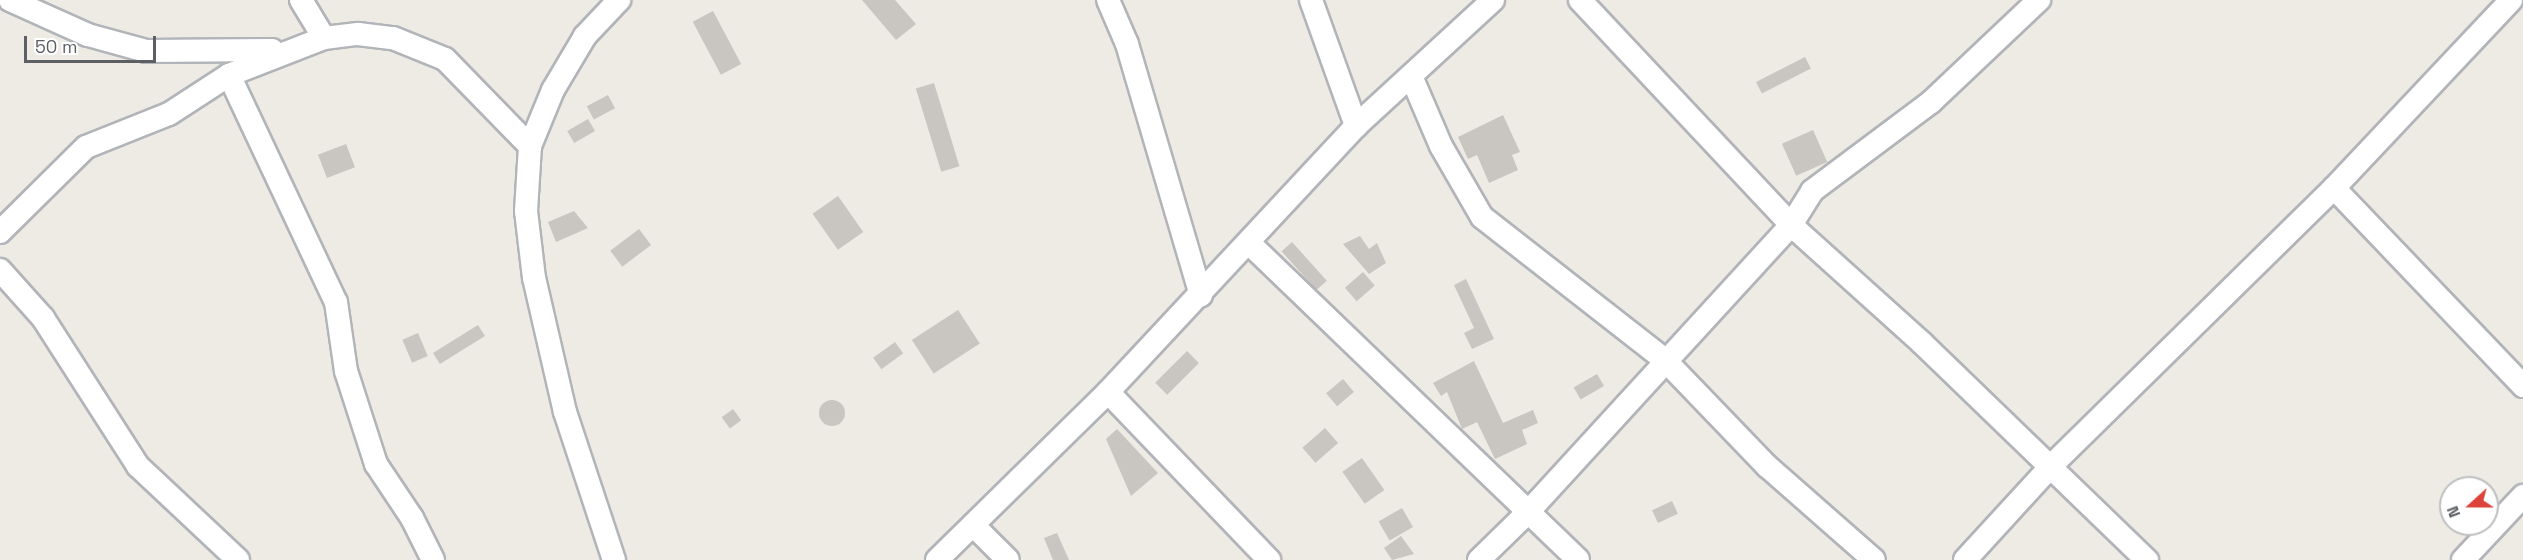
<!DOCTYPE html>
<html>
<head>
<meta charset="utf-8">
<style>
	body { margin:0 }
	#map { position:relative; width:2523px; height:560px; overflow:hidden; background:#edebe4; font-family:"Space Grotesk",sans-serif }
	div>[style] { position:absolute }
	.building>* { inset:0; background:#c9c5c0; transform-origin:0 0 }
	.round { border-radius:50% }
	.roads { filter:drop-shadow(2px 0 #b1b4b8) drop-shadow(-2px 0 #b1b4b8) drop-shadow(0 2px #b1b4b8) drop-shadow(0 -2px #b1b4b8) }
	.minor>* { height:22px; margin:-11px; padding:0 11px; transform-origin:11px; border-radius:11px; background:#fff }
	span { translate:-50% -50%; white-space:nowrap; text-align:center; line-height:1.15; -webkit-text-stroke:6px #fff; paint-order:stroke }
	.north { position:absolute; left:2439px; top:476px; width:60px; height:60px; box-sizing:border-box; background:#fff; border:2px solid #bebfc1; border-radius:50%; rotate:249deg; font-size:16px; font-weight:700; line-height:24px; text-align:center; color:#5c5f63 }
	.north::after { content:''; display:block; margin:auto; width:21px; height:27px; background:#dc433b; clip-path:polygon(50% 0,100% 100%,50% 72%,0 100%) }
	.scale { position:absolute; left:24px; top:36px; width:132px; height:27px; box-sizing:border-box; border:3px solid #5c5f63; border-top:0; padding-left:8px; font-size:18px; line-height:21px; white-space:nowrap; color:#5c5f63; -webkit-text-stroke:4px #fff; paint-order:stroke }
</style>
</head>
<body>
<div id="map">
	<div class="building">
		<i style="clip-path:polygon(862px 0,895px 0,916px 24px,896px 40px)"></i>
		<i style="left:713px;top:11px;width:60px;height:23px;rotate:62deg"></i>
		<i style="left:1805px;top:57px;width:13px;height:55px;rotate:63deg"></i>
		<i style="left:934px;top:83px;width:87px;height:19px;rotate:73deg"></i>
		<i style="left:608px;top:95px;width:15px;height:24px;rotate:62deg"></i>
		<i style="clip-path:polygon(1503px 115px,1520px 152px,1512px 155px,1518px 170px,1489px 183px,1477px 155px,1468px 159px,1458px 137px)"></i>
		<i style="left:588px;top:119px;width:14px;height:24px;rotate:60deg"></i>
		<i style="left:1813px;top:130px;width:35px;height:34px;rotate:66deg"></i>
		<i style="left:346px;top:144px;width:25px;height:30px;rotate:69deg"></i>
		<i style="left:838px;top:196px;width:44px;height:31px;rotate:55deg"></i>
		<i style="clip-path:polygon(574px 211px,588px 228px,556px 242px,548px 222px)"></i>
		<i style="left:639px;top:229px;width:20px;height:36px;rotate:53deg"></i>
		<i style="clip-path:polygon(1360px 236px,1369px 249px,1377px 243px,1386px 263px,1369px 274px,1343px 244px)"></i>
		<i style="left:1292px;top:242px;width:52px;height:14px;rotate:48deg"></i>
		<i style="left:1363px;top:272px;width:18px;height:24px;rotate:49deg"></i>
		<i style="clip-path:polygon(1466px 279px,1494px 339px,1472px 349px,1464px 333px,1474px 328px,1454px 285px)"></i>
		<i style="left:958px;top:310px;width:40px;height:55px;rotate:57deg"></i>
		<i style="left:478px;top:325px;width:13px;height:53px;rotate:58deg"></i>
		<i style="left:418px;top:333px;width:25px;height:17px;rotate:67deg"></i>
		<i style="left:895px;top:342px;width:14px;height:27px;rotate:54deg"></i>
		<i style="left:1187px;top:351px;width:17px;height:45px;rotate:45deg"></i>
		<i style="clip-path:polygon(1474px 361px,1503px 423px,1533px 410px,1538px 423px,1522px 430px,1527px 444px,1495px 459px,1477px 422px,1462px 429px,1447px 392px,1441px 396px,1433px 383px)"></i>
		<i style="left:1597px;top:374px;width:14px;height:27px;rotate:60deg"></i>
		<i style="left:1343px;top:379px;width:17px;height:22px;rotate:50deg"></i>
		<i class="round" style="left:819px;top:400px;width:26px;height:26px"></i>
		<i style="left:733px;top:409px;width:14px;height:14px;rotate:54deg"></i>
		<i style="left:1325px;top:428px;width:20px;height:30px;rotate:49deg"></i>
		<i style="clip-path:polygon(1117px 429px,1158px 473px,1131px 496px,1106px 439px)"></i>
		<i style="left:1362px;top:458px;width:39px;height:24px;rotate:55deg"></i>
		<i style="left:1672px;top:501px;width:14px;height:22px;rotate:65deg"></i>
		<i style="left:1402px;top:508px;width:22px;height:27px;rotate:60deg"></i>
		<i style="clip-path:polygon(1057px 533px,1069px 560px,1053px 560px,1044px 538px)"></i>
		<i style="clip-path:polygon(1401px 536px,1414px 554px,1392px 560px,1384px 548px)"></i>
	</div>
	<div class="roads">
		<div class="minor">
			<i style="left:10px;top:0;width:85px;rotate:24.2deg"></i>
			<i style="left:88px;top:35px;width:60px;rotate:15.4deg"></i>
			<i style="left:146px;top:51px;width:126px;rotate:-0.5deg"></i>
			<i style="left:301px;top:0;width:44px;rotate:58.8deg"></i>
			<i style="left:1108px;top:0;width:48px;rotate:66.6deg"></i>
			<i style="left:1127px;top:44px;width:262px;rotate:73.6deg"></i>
			<i style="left:1311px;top:0;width:134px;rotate:70.3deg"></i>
			<i style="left:1580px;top:0;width:308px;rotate:46.8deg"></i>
			<i style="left:1791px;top:225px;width:176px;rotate:42deg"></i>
			<i style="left:1922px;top:343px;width:313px;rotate:44deg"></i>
			<i style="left:229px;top:75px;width:251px;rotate:64.8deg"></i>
			<i style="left:336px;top:302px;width:70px;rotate:81.8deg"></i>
			<i style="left:346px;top:371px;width:98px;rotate:72.1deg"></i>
			<i style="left:376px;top:464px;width:65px;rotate:56.3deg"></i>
			<i style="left:412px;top:518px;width:47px;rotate:63.4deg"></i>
			<i style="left:1411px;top:76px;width:76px;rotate:66.8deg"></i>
			<i style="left:1441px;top:146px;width:82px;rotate:60deg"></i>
			<i style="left:1482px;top:217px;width:231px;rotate:38deg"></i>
			<i style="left:1664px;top:359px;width:149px;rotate:46.1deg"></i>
			<i style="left:1767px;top:466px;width:142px;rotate:41.3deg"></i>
			<i style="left:2334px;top:188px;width:274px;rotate:46.3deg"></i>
			<i style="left:0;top:232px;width:121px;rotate:-44.7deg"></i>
			<i style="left:86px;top:147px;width:89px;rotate:-21.7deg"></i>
			<i style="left:169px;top:114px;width:72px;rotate:-33deg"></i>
			<i style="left:229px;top:75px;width:102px;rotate:-21.3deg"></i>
			<i style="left:324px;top:38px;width:34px;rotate:-7deg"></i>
			<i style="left:358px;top:34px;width:35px;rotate:7deg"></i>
			<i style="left:393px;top:38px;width:56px;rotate:22deg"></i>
			<i style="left:445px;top:59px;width:122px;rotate:45.7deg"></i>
			<i style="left:1250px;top:244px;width:455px;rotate:43.9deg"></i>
			<i style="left:0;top:270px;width:64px;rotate:48.1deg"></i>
			<i style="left:43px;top:318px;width:176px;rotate:57.3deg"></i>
			<i style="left:138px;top:466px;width:137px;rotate:43.2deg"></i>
			<i style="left:1108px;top:392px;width:233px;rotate:46.2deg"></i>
			<i style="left:973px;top:525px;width:49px;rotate:45deg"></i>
			<i style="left:614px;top:560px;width:156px;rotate:-108.3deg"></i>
			<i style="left:565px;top:412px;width:138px;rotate:-103deg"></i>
			<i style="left:534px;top:278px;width:67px;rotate:-96.8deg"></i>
			<i style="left:526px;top:211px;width:65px;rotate:-86.5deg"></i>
			<i style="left:530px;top:146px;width:61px;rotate:-67.7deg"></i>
			<i style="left:553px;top:90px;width:63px;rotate:-59.3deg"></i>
			<i style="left:585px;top:36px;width:50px;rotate:-46.6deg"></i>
			<i style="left:937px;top:560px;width:240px;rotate:-44.5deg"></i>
			<i style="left:1108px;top:392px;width:364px;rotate:-47deg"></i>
			<i style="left:1356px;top:126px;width:186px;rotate:-42.6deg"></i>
			<i style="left:1479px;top:560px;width:70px;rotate:-44.4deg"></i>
			<i style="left:1529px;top:511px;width:388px;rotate:-47.5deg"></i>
			<i style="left:1791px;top:225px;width:40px;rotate:-58deg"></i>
			<i style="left:1812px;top:191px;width:149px;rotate:-36.8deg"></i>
			<i style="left:1931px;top:102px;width:149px;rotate:-43.4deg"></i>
			<i style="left:1965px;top:560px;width:127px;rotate:-47.5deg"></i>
			<i style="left:2051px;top:466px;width:397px;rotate:-44.5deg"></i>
			<i style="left:2334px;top:188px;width:258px;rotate:-46.7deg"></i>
			<i style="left:2463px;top:560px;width:88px;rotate:-46.8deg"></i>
		</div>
	</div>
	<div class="north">N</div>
	<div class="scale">50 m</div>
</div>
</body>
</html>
